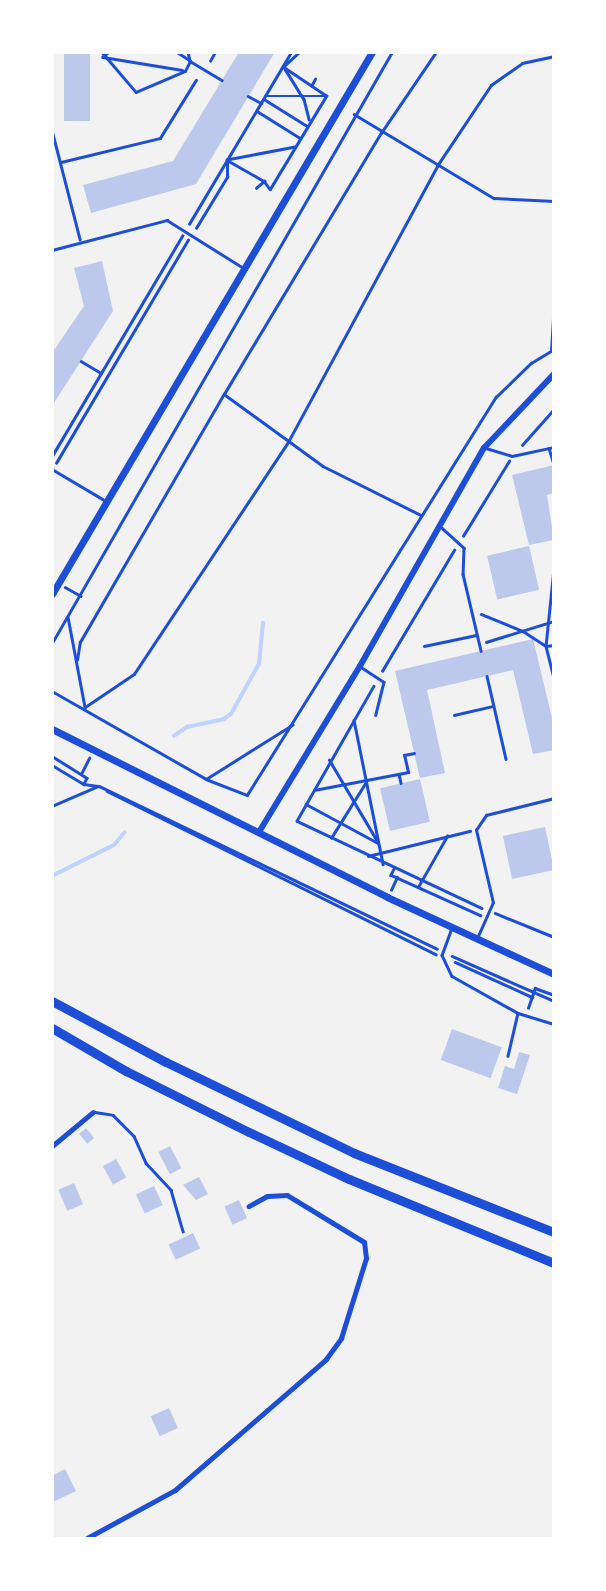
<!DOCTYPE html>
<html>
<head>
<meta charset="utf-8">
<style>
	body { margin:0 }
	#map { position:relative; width:606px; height:1591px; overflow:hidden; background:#f2f2f2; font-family:"Golos Text",sans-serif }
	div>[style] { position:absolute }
	.stream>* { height:3.5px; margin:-1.75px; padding:0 1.75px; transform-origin:1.75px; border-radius:1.75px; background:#bfd3fe }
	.building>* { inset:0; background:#bdc9ec; transform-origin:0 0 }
	.path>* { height:2.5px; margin:-1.25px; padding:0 1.25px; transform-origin:1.25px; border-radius:1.25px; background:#1d4ed8 }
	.service>* { height:2.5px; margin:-1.25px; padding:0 1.25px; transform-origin:1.25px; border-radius:1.25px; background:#1d4ed8 }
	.minor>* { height:5px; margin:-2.5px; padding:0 2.5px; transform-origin:2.5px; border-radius:2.5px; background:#1d4ed8 }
	.tertiary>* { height:6px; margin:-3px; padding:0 3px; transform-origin:3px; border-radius:3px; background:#1d4ed8 }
	.secondary>* { height:7px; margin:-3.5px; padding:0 3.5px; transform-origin:3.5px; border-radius:3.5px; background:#1d4ed8 }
	.trunk>* { height:9px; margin:-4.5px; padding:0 4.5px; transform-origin:4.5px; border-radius:4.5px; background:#1d4ed8 }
	span { translate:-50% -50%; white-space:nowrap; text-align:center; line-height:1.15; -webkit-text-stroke:5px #fff; paint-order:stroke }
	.frame { position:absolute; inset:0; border:54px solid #fff; pointer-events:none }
</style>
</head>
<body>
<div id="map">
	<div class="stream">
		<i style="left:174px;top:736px;width:16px;rotate:-35deg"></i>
		<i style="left:187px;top:727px;width:38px;rotate:-12deg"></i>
		<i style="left:224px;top:719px;width:9px;rotate:-36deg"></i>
		<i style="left:231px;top:714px;width:57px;rotate:-60.8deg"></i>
		<i style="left:259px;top:664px;width:41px;rotate:-84.4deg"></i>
		<i style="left:52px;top:876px;width:69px;rotate:-26.6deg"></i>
		<i style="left:114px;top:845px;width:16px;rotate:-50deg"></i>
	</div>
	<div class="building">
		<i style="left:64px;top:52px;width:26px;height:69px"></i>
		<i style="clip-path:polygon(239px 52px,275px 52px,196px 184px,91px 213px,83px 185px,173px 161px)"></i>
		<i style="clip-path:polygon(102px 261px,113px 311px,52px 406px,52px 353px,84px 306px,74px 268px)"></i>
		<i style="clip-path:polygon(554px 465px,554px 493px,547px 495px,554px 540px,529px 545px,512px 475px)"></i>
		<i style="left:529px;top:546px;width:45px;height:43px;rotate:77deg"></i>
		<i style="clip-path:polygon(533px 639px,554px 726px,554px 750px,533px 754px,513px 670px,427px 690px,445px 773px,420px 778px,395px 671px)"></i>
		<i style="left:420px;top:779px;width:44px;height:41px;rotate:77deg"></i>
		<i style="left:545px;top:827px;width:44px;height:43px;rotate:78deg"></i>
		<i style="left:452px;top:1029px;width:53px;height:33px;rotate:20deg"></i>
		<i style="clip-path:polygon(519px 1052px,530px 1055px,517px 1094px,498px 1088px,505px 1066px,514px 1069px)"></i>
		<i style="left:86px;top:1128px;width:13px;height:9px;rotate:51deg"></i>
		<i style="left:170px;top:1146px;width:25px;height:13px;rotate:63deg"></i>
		<i style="left:116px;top:1159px;width:21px;height:15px;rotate:61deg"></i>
		<i style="clip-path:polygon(199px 1177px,208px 1194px,196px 1200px,183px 1185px)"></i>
		<i style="left:74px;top:1183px;width:23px;height:17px;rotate:67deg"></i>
		<i style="left:154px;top:1186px;width:21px;height:20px;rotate:65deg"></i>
		<i style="left:239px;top:1200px;width:20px;height:16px;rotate:66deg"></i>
		<i style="left:193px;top:1233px;width:17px;height:27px;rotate:65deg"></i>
		<i style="left:169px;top:1408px;width:22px;height:20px;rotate:66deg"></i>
		<i style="clip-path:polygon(65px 1469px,76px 1491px,53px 1502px,52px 1476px)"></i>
	</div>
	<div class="path">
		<i style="left:102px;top:52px;width:52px;rotate:49.6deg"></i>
		<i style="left:136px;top:92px;width:53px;rotate:-23.2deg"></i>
		<i style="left:185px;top:71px;width:11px;rotate:-63deg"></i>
		<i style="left:190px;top:61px;width:17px;rotate:-147deg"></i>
		<i style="left:109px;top:52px;width:8px;rotate:140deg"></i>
		<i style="left:103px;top:57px;width:80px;rotate:9.3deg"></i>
		<i style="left:188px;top:52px;width:9px;rotate:77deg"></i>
		<i style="left:190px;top:61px;width:37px;rotate:31deg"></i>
		<i style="left:283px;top:67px;width:22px;rotate:-43deg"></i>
		<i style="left:285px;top:69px;width:36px;rotate:58deg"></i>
		<i style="left:304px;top:99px;width:21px;rotate:76deg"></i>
		<i style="left:311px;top:86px;width:8px;rotate:-60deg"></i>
		<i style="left:248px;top:96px;width:15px;rotate:28deg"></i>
		<i style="left:265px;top:96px;width:61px"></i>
		<i style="left:326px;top:96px;width:52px;rotate:-146deg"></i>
		<i style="left:264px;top:99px;width:51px;rotate:32.1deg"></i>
		<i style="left:257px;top:111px;width:51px;rotate:32.1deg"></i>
		<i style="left:354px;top:114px;width:163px;rotate:31deg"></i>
		<i style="left:494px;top:198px;width:60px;rotate:2.9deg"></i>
		<i style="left:295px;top:147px;width:69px;rotate:169.2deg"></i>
		<i style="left:227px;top:160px;width:43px;rotate:29.6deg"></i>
		<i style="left:264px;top:181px;width:10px;rotate:53deg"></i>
		<i style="left:270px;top:189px;width:109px;rotate:-58.9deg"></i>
		<i style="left:256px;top:188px;width:11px;rotate:-41deg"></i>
		<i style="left:189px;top:224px;width:200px;rotate:-59.3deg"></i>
		<i style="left:196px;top:228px;width:60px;rotate:-58.7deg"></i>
		<i style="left:227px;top:177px;width:14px;rotate:-90deg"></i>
		<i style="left:551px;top:351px;width:49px;rotate:-86.5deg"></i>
		<i style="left:81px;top:361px;width:23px;rotate:31deg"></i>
		<i style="left:224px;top:394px;width:122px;rotate:36deg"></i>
		<i style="left:323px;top:466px;width:110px;rotate:26.6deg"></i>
		<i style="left:522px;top:445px;width:48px;rotate:-48.4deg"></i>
		<i style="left:52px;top:456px;width:256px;rotate:-59.4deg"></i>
		<i style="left:56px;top:463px;width:259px;rotate:-59.4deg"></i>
		<i style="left:463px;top:536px;width:88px;rotate:-58.5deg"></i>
		<i style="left:554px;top:569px;width:77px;rotate:95.9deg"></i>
		<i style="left:546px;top:646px;width:34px;rotate:76deg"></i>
		<i style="left:65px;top:587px;width:18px;rotate:29deg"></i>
		<i style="left:481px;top:614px;width:45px;rotate:22deg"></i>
		<i style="left:523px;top:631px;width:27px;rotate:33deg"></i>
		<i style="left:546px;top:646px;width:8px;rotate:-7deg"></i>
		<i style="left:68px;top:617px;width:92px;rotate:79.3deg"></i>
		<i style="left:85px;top:707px;width:59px;rotate:-34deg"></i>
		<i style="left:134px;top:674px;width:278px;rotate:-56.4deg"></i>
		<i style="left:288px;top:442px;width:314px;rotate:-61.6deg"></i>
		<i style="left:437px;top:166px;width:97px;rotate:-56.3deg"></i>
		<i style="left:491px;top:85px;width:38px;rotate:-35deg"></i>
		<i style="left:522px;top:63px;width:33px;rotate:-12deg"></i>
		<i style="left:486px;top:642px;width:71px;rotate:-17.2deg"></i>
		<i style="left:52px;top:643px;width:682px;rotate:-60.09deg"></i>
		<i style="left:77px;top:660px;width:18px;rotate:-81deg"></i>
		<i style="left:80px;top:642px;width:287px;rotate:-59.9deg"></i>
		<i style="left:224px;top:394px;width:305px;rotate:-59deg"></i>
		<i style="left:381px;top:133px;width:98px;rotate:-55.8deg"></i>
		<i style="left:382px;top:671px;width:141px;rotate:-59.2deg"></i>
		<i style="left:374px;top:686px;width:155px;rotate:119.7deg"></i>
		<i style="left:297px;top:821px;width:204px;rotate:25.2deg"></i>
		<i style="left:52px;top:691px;width:177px;rotate:29.7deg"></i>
		<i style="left:206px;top:779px;width:44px;rotate:21.3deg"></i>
		<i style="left:247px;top:795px;width:469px;rotate:-58deg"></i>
		<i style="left:496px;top:397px;width:49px;rotate:-44.2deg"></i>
		<i style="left:531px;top:363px;width:27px;rotate:-31deg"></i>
		<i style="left:354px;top:720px;width:147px;rotate:78.6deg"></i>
		<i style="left:52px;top:756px;width:41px;rotate:32.2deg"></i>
		<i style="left:87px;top:778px;width:7px;rotate:117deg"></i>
		<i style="left:52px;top:765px;width:37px;rotate:31deg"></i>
		<i style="left:84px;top:784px;width:15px;rotate:8deg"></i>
		<i style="left:99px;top:786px;width:375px;rotate:25.7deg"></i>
		<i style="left:81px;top:774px;width:18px;rotate:-63deg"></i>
		<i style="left:399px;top:774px;width:9px;rotate:77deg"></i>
		<i style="left:206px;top:779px;width:102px;rotate:-32.1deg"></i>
		<i style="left:314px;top:790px;width:96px;rotate:-10.8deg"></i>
		<i style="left:408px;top:772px;width:17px;rotate:-103deg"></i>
		<i style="left:404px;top:755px;width:10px;rotate:-11deg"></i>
		<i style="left:107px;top:791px;width:367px;rotate:26.4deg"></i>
		<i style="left:306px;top:804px;width:82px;rotate:28.4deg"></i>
		<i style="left:378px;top:843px;width:96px;rotate:-120.6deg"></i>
		<i style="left:52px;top:806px;width:50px;rotate:-23.5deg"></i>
		<i style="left:331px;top:838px;width:66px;rotate:-58deg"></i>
		<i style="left:368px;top:856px;width:105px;rotate:-13.8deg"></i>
		<i style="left:394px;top:869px;width:7px;rotate:117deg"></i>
		<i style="left:391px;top:875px;width:98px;rotate:24.2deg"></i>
		<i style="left:418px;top:887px;width:59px;rotate:-60.4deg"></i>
		<i style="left:391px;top:890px;width:14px;rotate:-65deg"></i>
		<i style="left:495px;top:913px;width:64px;rotate:22.1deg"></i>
		<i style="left:452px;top:956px;width:111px;rotate:23.8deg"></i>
		<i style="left:455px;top:962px;width:85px;rotate:24.4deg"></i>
		<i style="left:528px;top:1008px;width:21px;rotate:-71deg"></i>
		<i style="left:535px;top:988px;width:20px;rotate:20deg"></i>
	</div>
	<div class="service">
		<i style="left:210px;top:61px;width:10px;rotate:-61deg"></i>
		<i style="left:52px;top:130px;width:113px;rotate:75.6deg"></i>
		<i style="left:61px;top:162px;width:102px;rotate:-13.6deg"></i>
		<i style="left:160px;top:138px;width:68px;rotate:-58.2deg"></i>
		<i style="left:52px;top:250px;width:119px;rotate:-14.6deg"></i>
		<i style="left:167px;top:220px;width:89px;rotate:32.1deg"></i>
		<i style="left:486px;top:448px;width:27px;rotate:17deg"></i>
		<i style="left:512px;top:456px;width:43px;rotate:-12.1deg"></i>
		<i style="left:549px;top:448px;width:17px;rotate:73deg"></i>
		<i style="left:52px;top:469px;width:63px;rotate:30.7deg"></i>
		<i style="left:441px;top:527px;width:31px;rotate:42deg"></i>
		<i style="left:464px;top:548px;width:26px;rotate:92deg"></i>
		<i style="left:463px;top:574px;width:79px;rotate:76.8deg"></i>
		<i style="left:424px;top:646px;width:53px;rotate:-11.9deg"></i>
		<i style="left:361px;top:667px;width:27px;rotate:33deg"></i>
		<i style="left:384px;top:682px;width:34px;rotate:104deg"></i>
		<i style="left:487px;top:676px;width:85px;rotate:77.1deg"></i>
		<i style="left:454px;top:715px;width:40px;rotate:-13deg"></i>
		<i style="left:452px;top:928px;width:29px;rotate:110deg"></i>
		<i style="left:442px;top:955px;width:23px;rotate:65deg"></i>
		<i style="left:452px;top:976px;width:76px;rotate:29.3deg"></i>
		<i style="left:518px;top:1013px;width:44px;rotate:103.1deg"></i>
		<i style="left:478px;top:936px;width:36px;rotate:-66deg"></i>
		<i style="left:493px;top:903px;width:75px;rotate:-103.1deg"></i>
		<i style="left:476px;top:830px;width:18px;rotate:-56deg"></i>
		<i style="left:486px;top:815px;width:70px;rotate:-14deg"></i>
		<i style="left:518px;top:1013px;width:38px;rotate:17deg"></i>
		<i style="left:95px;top:1112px;width:18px;rotate:9deg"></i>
		<i style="left:113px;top:1115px;width:30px;rotate:45deg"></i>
		<i style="left:134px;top:1136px;width:30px;rotate:66deg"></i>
		<i style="left:146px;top:1163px;width:37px;rotate:47deg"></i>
		<i style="left:171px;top:1190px;width:43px;rotate:73.7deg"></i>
	</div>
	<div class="minor">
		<i style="left:52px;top:1146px;width:53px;rotate:-39.7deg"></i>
		<i style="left:87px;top:1538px;width:100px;rotate:-28.6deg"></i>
		<i style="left:175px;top:1490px;width:200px;rotate:-40.9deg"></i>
		<i style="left:326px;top:1359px;width:26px;rotate:-54deg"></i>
		<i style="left:341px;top:1338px;width:84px;rotate:-72.6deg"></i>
		<i style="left:366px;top:1258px;width:16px;rotate:-97deg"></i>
		<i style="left:364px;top:1242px;width:90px;rotate:-148.6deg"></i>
		<i style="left:287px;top:1195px;width:20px;rotate:177deg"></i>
		<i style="left:267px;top:1196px;width:21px;rotate:151deg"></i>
	</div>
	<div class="tertiary">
		<i style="left:259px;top:832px;width:194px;rotate:-58.7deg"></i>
		<i style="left:360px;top:666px;width:251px;rotate:-60.4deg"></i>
		<i style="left:484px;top:448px;width:102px;rotate:-46.6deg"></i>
	</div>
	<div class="secondary">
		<i style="left:52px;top:594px;width:629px;rotate:-59.44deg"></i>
		<i style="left:52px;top:729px;width:375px;rotate:26.6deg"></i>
		<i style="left:387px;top:897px;width:184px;rotate:24.8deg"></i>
	</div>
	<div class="trunk">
		<i style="left:52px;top:1001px;width:129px;rotate:28.2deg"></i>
		<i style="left:166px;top:1062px;width:209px;rotate:25.8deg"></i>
		<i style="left:354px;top:1153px;width:215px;rotate:21.6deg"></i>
		<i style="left:52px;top:1028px;width:86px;rotate:30.2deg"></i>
		<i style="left:126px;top:1071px;width:137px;rotate:26.4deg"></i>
		<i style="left:249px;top:1132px;width:110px;rotate:25.2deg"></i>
		<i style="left:349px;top:1179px;width:222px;rotate:22.3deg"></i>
	</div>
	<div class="frame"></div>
</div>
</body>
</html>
